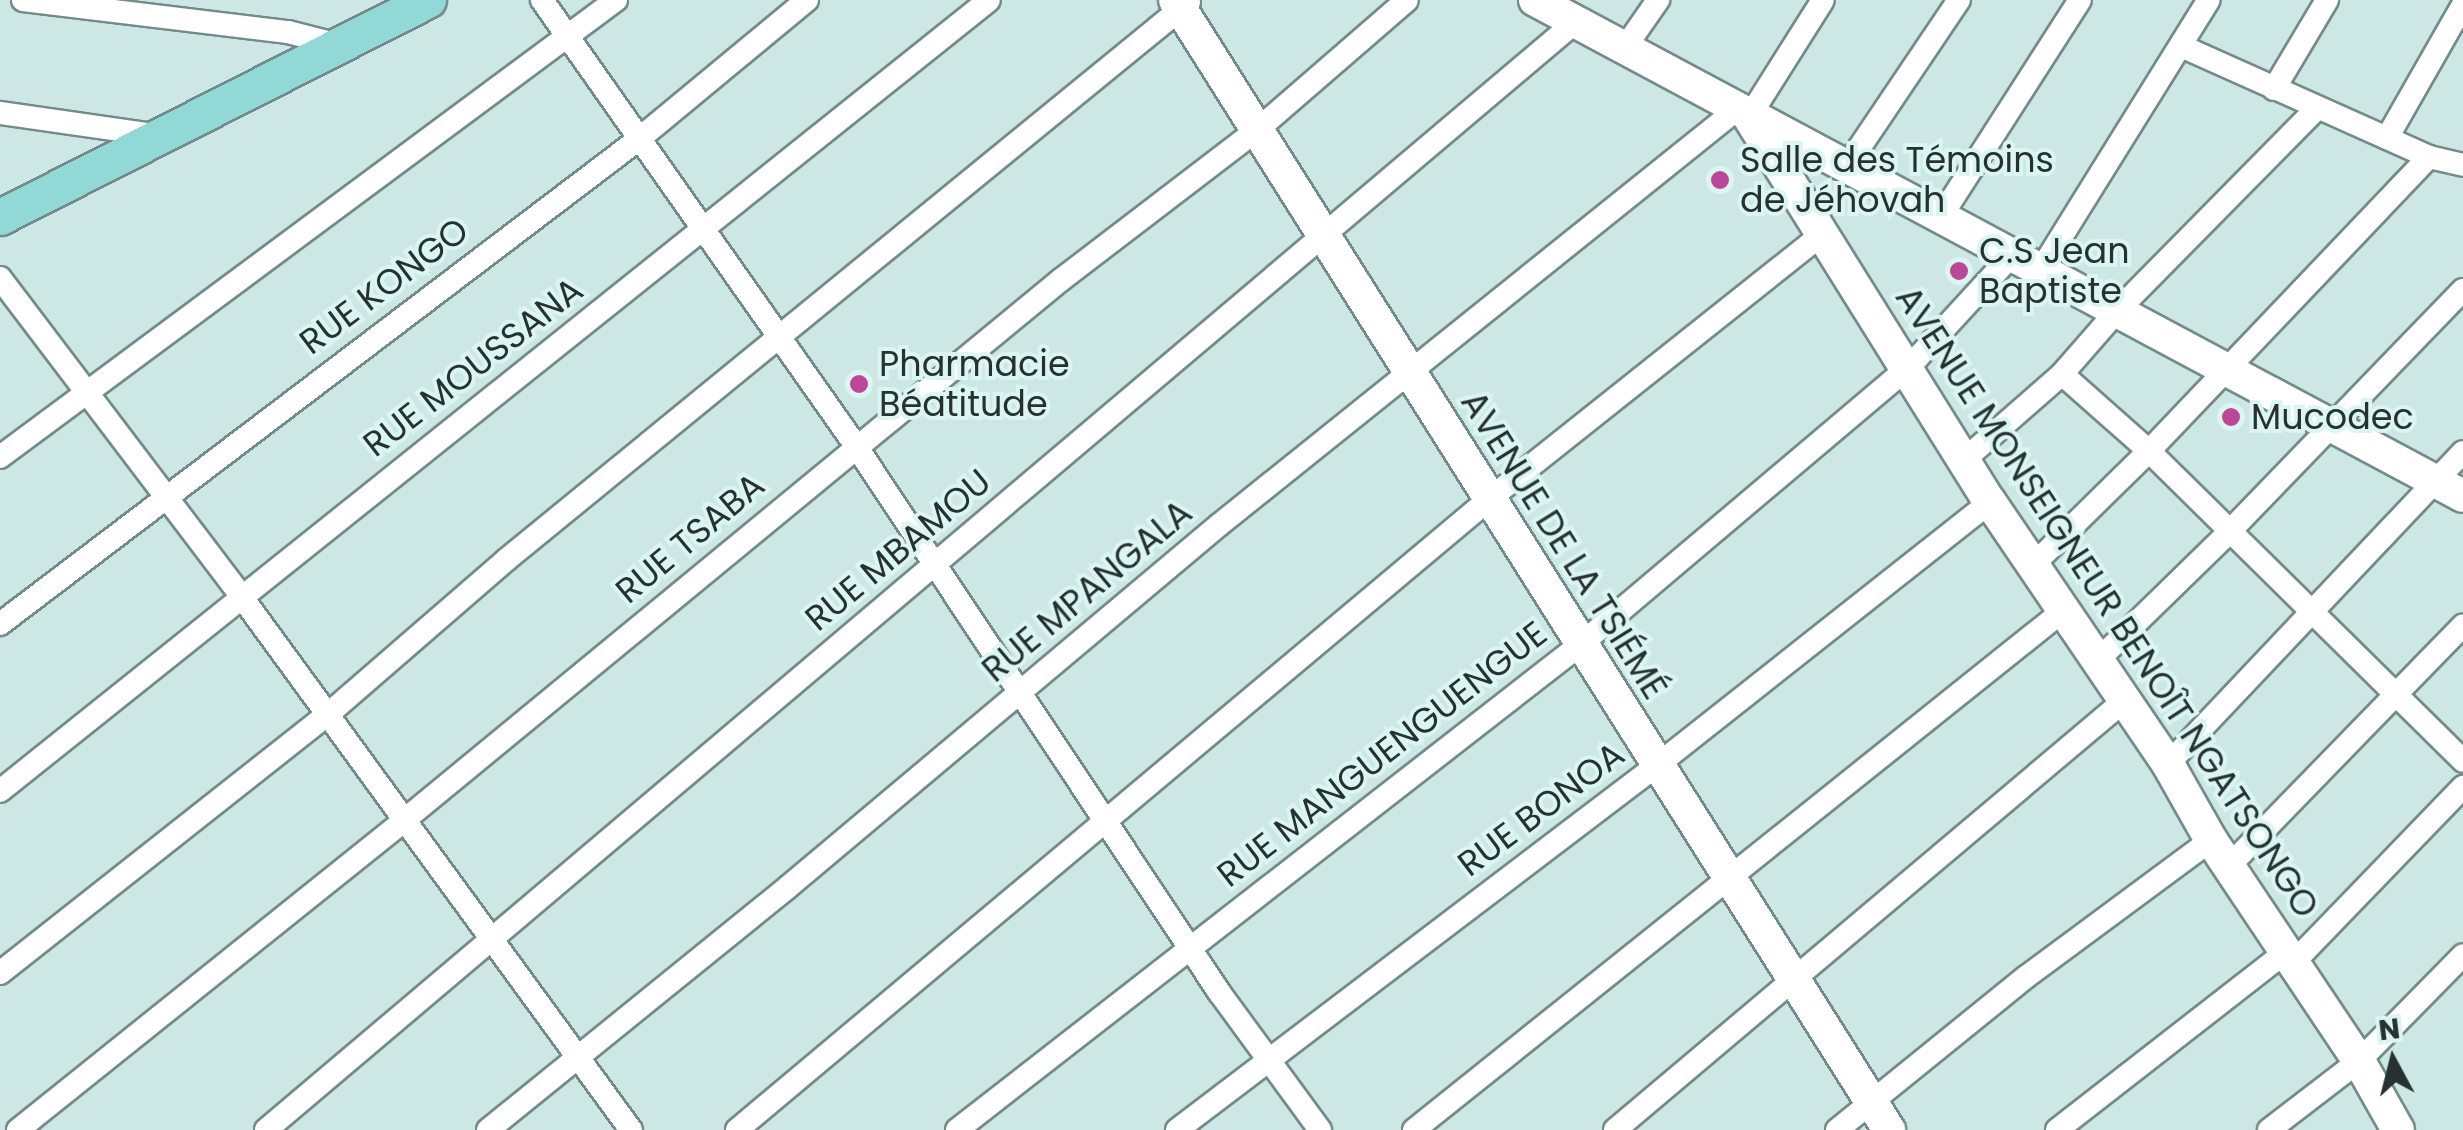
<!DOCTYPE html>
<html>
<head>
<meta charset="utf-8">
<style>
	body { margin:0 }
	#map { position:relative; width:2463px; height:1130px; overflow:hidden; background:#cde7e5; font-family:Poppins,sans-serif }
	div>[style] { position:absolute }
	.roads { filter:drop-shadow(2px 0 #738b8a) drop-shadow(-2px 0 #738b8a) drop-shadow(0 2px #738b8a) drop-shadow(0 -2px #738b8a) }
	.street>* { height:22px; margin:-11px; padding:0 11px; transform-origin:11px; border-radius:11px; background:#fff }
	.secondary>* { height:32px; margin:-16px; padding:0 16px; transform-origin:16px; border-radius:16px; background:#fff }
	.primary>* { height:35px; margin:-17.5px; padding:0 17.5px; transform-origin:17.5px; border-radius:17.5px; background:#91d9d6 }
	.dots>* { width:28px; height:28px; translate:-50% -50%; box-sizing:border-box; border:5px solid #daf5f2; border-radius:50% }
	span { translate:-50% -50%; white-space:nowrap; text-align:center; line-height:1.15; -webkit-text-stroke:8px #daf5f2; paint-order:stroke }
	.poi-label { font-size:35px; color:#263130 }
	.left { translate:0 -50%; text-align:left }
	.street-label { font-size:35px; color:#263130 }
	.north { position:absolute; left:2343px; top:1010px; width:100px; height:100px; -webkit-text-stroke:8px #daf5f2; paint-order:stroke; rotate:353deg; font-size:28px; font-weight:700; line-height:40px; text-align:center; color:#263130 }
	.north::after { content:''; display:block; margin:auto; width:35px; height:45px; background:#263130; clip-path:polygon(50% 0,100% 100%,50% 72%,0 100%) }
</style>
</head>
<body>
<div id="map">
	<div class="roads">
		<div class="street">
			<i style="left:23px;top:0;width:267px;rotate:6.9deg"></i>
			<i style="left:288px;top:32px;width:53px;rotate:14.3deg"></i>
			<i style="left:542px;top:0;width:545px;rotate:54.85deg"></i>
			<i style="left:856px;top:446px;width:656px;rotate:56.38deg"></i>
			<i style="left:1219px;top:992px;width:171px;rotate:53.8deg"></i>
			<i style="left:2181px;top:46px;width:272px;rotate:24.1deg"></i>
			<i style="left:2429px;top:157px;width:35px;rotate:13deg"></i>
			<i style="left:1624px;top:49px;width:60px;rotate:-55.2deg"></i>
			<i style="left:2274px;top:89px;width:104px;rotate:-59.2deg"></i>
			<i style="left:0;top:113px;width:156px;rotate:8.1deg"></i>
			<i style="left:1749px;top:117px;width:138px;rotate:-57.7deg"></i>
			<i style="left:2387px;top:138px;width:153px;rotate:-60.3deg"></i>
			<i style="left:1847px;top:166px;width:200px;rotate:-56deg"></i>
			<i style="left:1940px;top:218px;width:259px;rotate:-57.3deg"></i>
			<i style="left:2040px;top:271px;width:319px;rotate:-58.1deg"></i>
			<i style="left:0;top:278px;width:399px;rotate:52.8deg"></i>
			<i style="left:241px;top:596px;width:661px;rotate:53.86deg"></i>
			<i style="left:2062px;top:374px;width:116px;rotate:41.5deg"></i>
			<i style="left:2149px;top:451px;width:441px;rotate:44.6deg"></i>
			<i style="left:0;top:457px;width:767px;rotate:-36.57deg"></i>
			<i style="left:1965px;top:459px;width:129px;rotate:-41.2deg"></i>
			<i style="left:2062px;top:374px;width:84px;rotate:-48.9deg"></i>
			<i style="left:2117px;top:311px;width:285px;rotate:-45.4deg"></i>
			<i style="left:2034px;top:564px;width:161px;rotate:-44.5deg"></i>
			<i style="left:2149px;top:451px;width:406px;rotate:-46.4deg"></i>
			<i style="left:0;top:624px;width:802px;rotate:-37.2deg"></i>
			<i style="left:639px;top:139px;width:218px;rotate:-39.6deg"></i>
			<i style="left:2098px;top:660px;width:185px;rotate:-44.3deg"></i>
			<i style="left:2230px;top:531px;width:335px;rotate:-46deg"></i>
			<i style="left:2168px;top:764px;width:429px;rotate:-46.6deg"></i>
			<i style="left:0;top:791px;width:1266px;rotate:-38.65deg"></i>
			<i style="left:2230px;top:865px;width:334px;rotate:-45.8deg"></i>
			<i style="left:2293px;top:963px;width:245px;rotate:-46deg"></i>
			<i style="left:0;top:973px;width:415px;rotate:-38.3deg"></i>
			<i style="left:326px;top:716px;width:238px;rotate:-40.9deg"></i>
			<i style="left:506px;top:560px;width:882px;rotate:-39.25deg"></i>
			<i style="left:18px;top:1130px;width:492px;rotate:-38.7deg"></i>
			<i style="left:402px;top:822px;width:855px;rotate:-39.45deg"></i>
			<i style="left:1062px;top:279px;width:245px;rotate:-37.4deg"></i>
			<i style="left:1257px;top:130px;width:198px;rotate:-40.9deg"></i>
			<i style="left:266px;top:1130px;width:1714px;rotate:-40.24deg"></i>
			<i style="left:488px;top:1130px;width:386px;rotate:-39deg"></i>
			<i style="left:788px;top:887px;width:563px;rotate:-40.03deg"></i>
			<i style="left:1219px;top:525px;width:663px;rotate:-38.75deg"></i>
			<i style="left:737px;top:1130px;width:980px;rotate:-39.99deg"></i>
			<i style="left:1488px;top:500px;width:427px;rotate:-38.5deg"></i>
			<i style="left:957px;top:1130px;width:791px;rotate:-37.91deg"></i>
			<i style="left:1581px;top:644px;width:428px;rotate:-40.2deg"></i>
			<i style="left:1908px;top:368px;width:154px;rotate:-47.4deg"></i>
			<i style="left:1177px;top:1130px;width:602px;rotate:-37.23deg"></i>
			<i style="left:1656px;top:766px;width:426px;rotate:-38.3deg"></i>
			<i style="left:1414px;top:1130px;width:832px;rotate:-38.66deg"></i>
			<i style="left:1615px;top:1130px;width:667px;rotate:-40.14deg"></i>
			<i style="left:1837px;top:1130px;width:243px;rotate:-39deg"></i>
			<i style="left:2026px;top:977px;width:230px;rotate:-36.5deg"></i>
			<i style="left:2057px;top:1130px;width:290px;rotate:-37.9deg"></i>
			<i style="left:2269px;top:1130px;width:113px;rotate:-37.5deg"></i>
			<i style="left:2359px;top:1061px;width:148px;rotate:-45.5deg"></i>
		</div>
		<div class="secondary">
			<i style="left:1175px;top:0;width:1337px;rotate:57.71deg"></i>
			<i style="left:1535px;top:0;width:1052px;rotate:28.12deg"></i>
			<i style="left:1749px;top:117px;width:454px;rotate:58deg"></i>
			<i style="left:1990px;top:502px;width:317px;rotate:55.8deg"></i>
			<i style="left:2168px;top:764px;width:87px;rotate:60.5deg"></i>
			<i style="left:2211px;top:840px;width:266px;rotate:56.2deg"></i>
			<i style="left:2359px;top:1061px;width:79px;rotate:60.5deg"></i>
		</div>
		<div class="primary">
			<i style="left:0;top:217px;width:480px;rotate:-26.9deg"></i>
		</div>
	</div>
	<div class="dots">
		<i style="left:1720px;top:180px;background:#bd459a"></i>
		<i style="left:1959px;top:271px;background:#bd459a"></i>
		<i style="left:859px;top:384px;background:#bd459a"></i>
		<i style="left:2231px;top:417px;background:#bd459a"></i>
	</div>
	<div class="poi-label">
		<span class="left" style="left:1740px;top:180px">Salle des Témoins<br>de Jéhovah</span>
		<span class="left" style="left:1979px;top:271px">C.S Jean<br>Baptiste</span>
		<span class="left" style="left:879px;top:384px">Pharmacie<br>Béatitude</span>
		<span class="left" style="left:2251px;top:417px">Mucodec</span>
	</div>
	<div class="street-label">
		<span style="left:384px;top:286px;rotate:-37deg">RUE KONGO</span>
		<span style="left:473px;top:367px;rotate:-38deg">RUE MOUSSANA</span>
		<span style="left:690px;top:538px;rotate:-40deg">RUE TSABA</span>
		<span style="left:1564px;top:545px;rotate:58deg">AVENUE DE LA TSIÉMÉ</span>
		<span style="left:898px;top:550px;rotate:-40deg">RUE MBAMOU</span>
		<span style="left:1087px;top:591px;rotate:-40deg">RUE MPANGALA</span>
		<span style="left:2107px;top:602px;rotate:57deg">AVENUE MONSEIGNEUR BENOÎT NGATSONGO</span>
		<span style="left:1382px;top:754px;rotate:-38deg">RUE MANGUENGUENGUE</span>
		<span style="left:1541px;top:809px;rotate:-37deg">RUE BONOA</span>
	</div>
	<div class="north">N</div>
</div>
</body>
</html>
